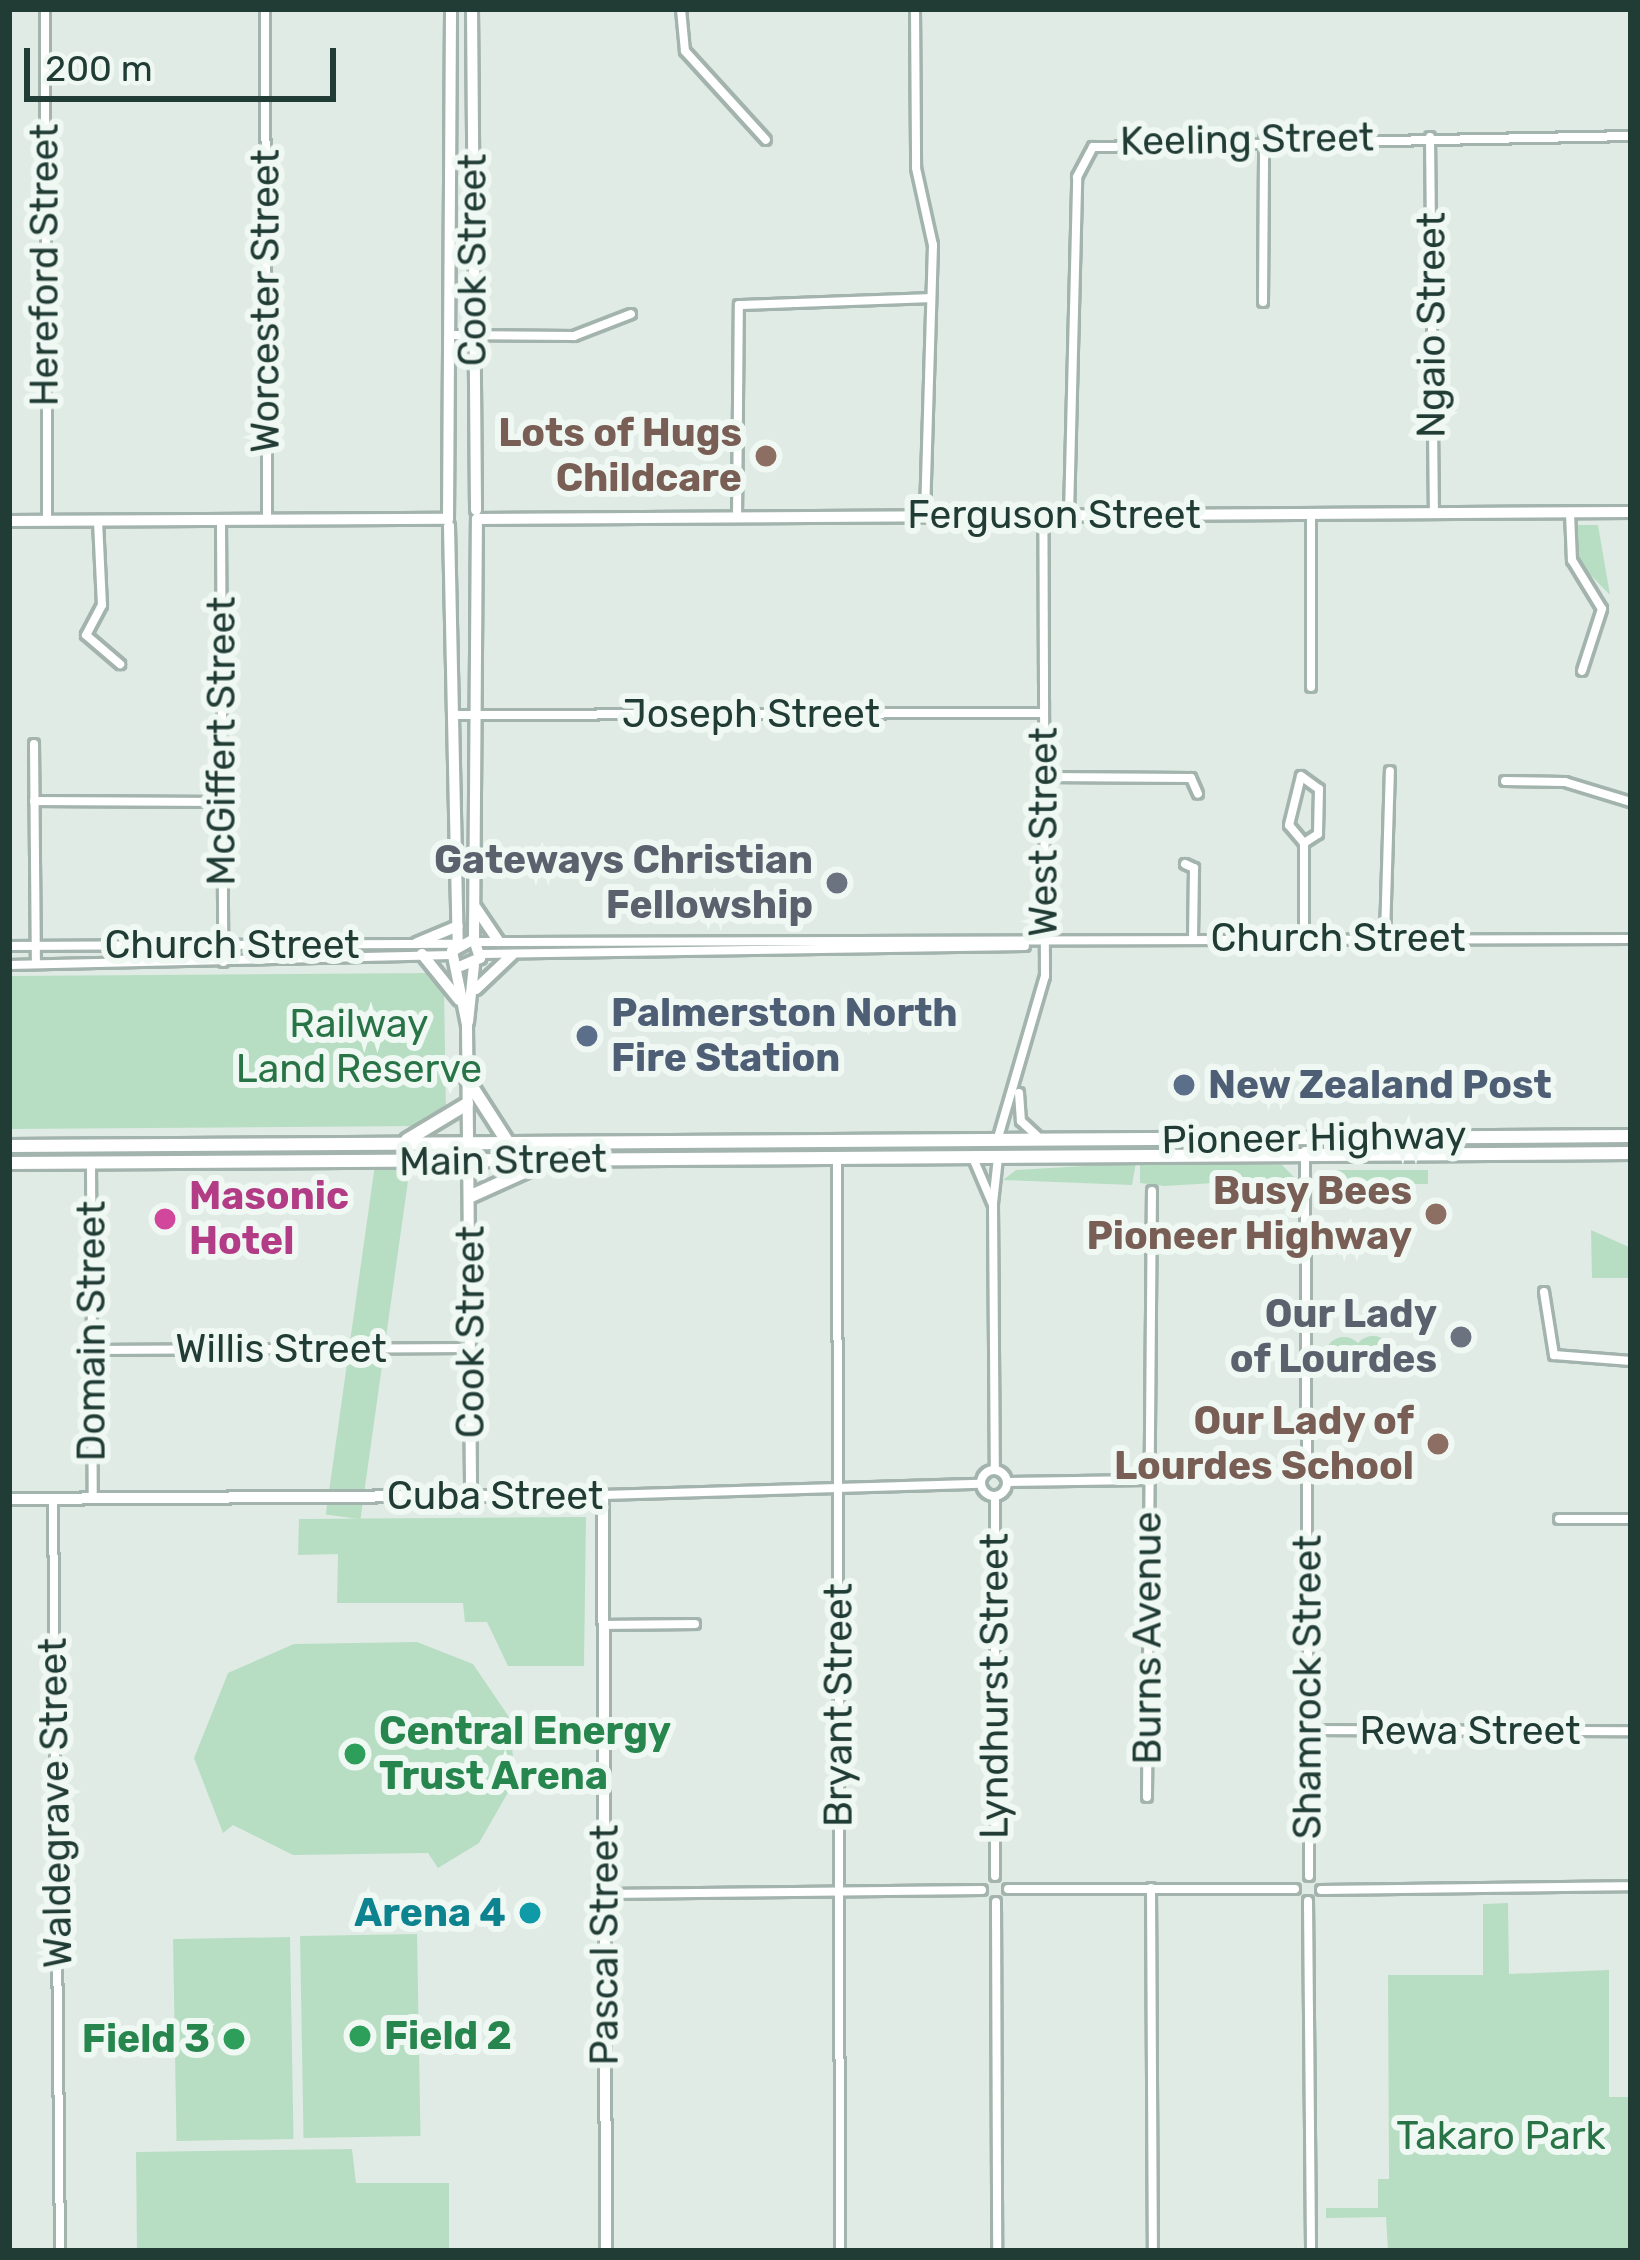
<!DOCTYPE html>
<html>
<head>
<meta charset="utf-8">
<style>
	body { margin:0 }
	#map { position:relative; width:1640px; height:2260px; overflow:hidden; background:#e0ebe6; font-family:Rubik,sans-serif }
	div>[style] { position:absolute }
	.green>* { inset:0; background:#b7dec2; transform-origin:0 0 }
	.round { border-radius:50% }
	.roads { filter:drop-shadow(3px 0 #a3b3ad) drop-shadow(-3px 0 #a3b3ad) drop-shadow(0 3px #a3b3ad) drop-shadow(0 -3px #a3b3ad) }
	.minor>* { height:8px; margin:-4px; padding:0 4px; transform-origin:4px; border-radius:4px; background:#fff }
	.minor>.ring { margin:-4px; padding:0; box-sizing:content-box; background:none; border:8px solid #fff; border-radius:50% }
	.tertiary>* { height:10px; margin:-5px; padding:0 5px; transform-origin:5px; border-radius:5px; background:#fff }
	.secondary>* { height:12px; margin:-6px; padding:0 6px; transform-origin:6px; border-radius:6px; background:#fff }
	.dots>* { width:33px; height:33px; translate:-50% -50%; box-sizing:border-box; border:6px solid #f0f8f4; border-radius:50% }
	span { translate:-50% -50%; white-space:nowrap; text-align:center; line-height:1.15; -webkit-text-stroke:12px #f0f8f4; paint-order:stroke }
	.street-label { font-size:39px; color:#203c35 }
	.education-label { font-size:39px; color:#785e54; font-weight:700 }
	.right { translate:-100% -50%; text-align:right }
	.worship-label { font-size:39px; color:#5b616d; font-weight:700 }
	.service-label { font-size:39px; color:#4e5e75; font-weight:700 }
	.left { translate:0 -50%; text-align:left }
	.park-label { font-size:39px; color:#297447 }
	.hotel-label { font-size:39px; color:#b23c85; font-weight:700 }
	.leisure-label { font-size:39px; color:#27864d; font-weight:700 }
	.culture-label { font-size:39px; color:#0d838f; font-weight:700 }
	.frame { position:absolute; inset:0; border:12px solid #203c35; pointer-events:none }
	.scale { position:absolute; left:24px; top:48px; width:312px; height:54px; box-sizing:border-box; border:6px solid #203c35; border-top:0; padding-left:15px; font-size:36px; line-height:42px; white-space:nowrap; color:#203c35; -webkit-text-stroke:9px #f0f8f4; paint-order:stroke }
</style>
</head>
<body>
<div id="map">
	<div class="green">
		<i style="clip-path:polygon(1576px 525px,1598px 525px,1610px 595px,1578px 562px)"></i>
		<i style="clip-path:polygon(431px 973px,444px 987px,446px 1111px,421px 1126px,9px 1129px,9px 976px)"></i>
		<i style="clip-path:polygon(1333px 1144px,1588px 1142px,1619px 1145px,1326px 1149px)"></i>
		<i style="left:377px;top:1150px;width:35px;height:368px;rotate:8deg"></i>
		<i style="clip-path:polygon(1136px 1163px,1132px 1185px,1003px 1180px,1016px 1170px)"></i>
		<i style="clip-path:polygon(1140px 1164px,1282px 1165px,1295px 1178px,1165px 1186px,1140px 1183px)"></i>
		<i style="left:1428px;top:1170px;width:14px;height:103px;rotate:90deg"></i>
		<i style="clip-path:polygon(1591px 1230px,1631px 1248px,1631px 1278px,1592px 1278px)"></i>
		<i class="round" style="left:1354px;top:1336px;width:38px;height:38px"></i>
		<i class="round" style="left:1325px;top:1337px;width:38px;height:38px"></i>
		<i style="clip-path:polygon(586px 1517px,584px 1666px,508px 1666px,487px 1622px,465px 1622px,463px 1603px,337px 1603px,338px 1554px,298px 1555px,299px 1519px)"></i>
		<i style="clip-path:polygon(417px 1642px,473px 1664px,511px 1720px,514px 1782px,479px 1843px,438px 1868px,428px 1853px,293px 1855px,233px 1825px,223px 1833px,194px 1758px,228px 1673px,294px 1644px)"></i>
		<i style="clip-path:polygon(1508px 1903px,1509px 1974px,1609px 1970px,1609px 2097px,1631px 2097px,1631px 2251px,1388px 2251px,1386px 2217px,1326px 2218px,1326px 2208px,1378px 2208px,1378px 2179px,1389px 2179px,1388px 1975px,1483px 1975px,1483px 1904px)"></i>
		<i style="left:417px;top:1934px;width:202px;height:117px;rotate:89deg"></i>
		<i style="left:290px;top:1937px;width:202px;height:117px;rotate:89deg"></i>
		<i style="clip-path:polygon(352px 2149px,356px 2183px,449px 2183px,449px 2251px,137px 2251px,136px 2152px)"></i>
	</div>
	<div class="roads">
		<div class="minor">
			<i style="left:45px;top:9px;width:512px;rotate:89.78deg"></i>
			<i style="left:265px;top:9px;width:511px;rotate:89.78deg"></i>
			<i style="left:681px;top:9px;width:42px;rotate:84.6deg"></i>
			<i style="left:685px;top:51px;width:120px;rotate:47.7deg"></i>
			<i style="left:915px;top:9px;width:159px;rotate:89.6deg"></i>
			<i style="left:916px;top:168px;width:79px;rotate:77.6deg"></i>
			<i style="left:933px;top:245px;width:271px;rotate:91.7deg"></i>
			<i style="left:1430px;top:137px;width:376px;rotate:89.4deg"></i>
			<i style="left:1263px;top:302px;width:163px;rotate:-89.6deg"></i>
			<i style="left:452px;top:335px;width:122px;rotate:0.5deg"></i>
			<i style="left:574px;top:336px;width:61px;rotate:-21.1deg"></i>
			<i style="left:1570px;top:513px;width:47px;rotate:87.6deg"></i>
			<i style="left:1572px;top:560px;width:57px;rotate:58.5deg"></i>
			<i style="left:1602px;top:609px;width:65px;rotate:107.9deg"></i>
			<i style="left:1069px;top:515px;width:338px;rotate:-88.6deg"></i>
			<i style="left:1077px;top:177px;width:34px;rotate:-62deg"></i>
			<i style="left:1093px;top:147px;width:538px;rotate:-1.17deg"></i>
			<i style="left:737px;top:518px;width:213px;rotate:-89.5deg"></i>
			<i style="left:739px;top:305px;width:190px;rotate:-2.1deg"></i>
			<i style="left:221px;top:520px;width:442px;rotate:89.7deg"></i>
			<i style="left:98px;top:521px;width:84px;rotate:87.3deg"></i>
			<i style="left:102px;top:605px;width:34px;rotate:118deg"></i>
			<i style="left:86px;top:635px;width:45px;rotate:40.5deg"></i>
			<i style="left:1311px;top:687px;width:173px;rotate:-90deg"></i>
			<i style="left:458px;top:715px;width:585px;rotate:-0.2deg"></i>
			<i style="left:34px;top:744px;width:219px;rotate:89.5deg"></i>
			<i style="left:1301px;top:776px;width:22px;rotate:36deg"></i>
			<i style="left:1319px;top:789px;width:45px;rotate:91.3deg"></i>
			<i style="left:1318px;top:834px;width:17px;rotate:147deg"></i>
			<i style="left:1304px;top:843px;width:23px;rotate:-130deg"></i>
			<i style="left:1289px;top:825px;width:50px;rotate:-76.2deg"></i>
			<i style="left:1044px;top:777px;width:147px;rotate:0.4deg"></i>
			<i style="left:1191px;top:778px;width:17px;rotate:66deg"></i>
			<i style="left:1505px;top:781px;width:60px;rotate:1deg"></i>
			<i style="left:1565px;top:782px;width:69px;rotate:16.9deg"></i>
			<i style="left:34px;top:801px;width:189px;rotate:0.3deg"></i>
			<i style="left:1304px;top:843px;width:93px;rotate:90deg"></i>
			<i style="left:1185px;top:864px;width:10px;rotate:24deg"></i>
			<i style="left:1194px;top:868px;width:70px;rotate:90.8deg"></i>
			<i style="left:1385px;top:936px;width:165px;rotate:-88.3deg"></i>
			<i style="left:477px;top:942px;width:1154px;rotate:-0.15deg"></i>
			<i style="left:9px;top:946px;width:446px;rotate:-0.3deg"></i>
			<i style="left:481px;top:954px;width:544px;rotate:-0.84deg"></i>
			<i style="left:9px;top:965px;width:443px;rotate:-1.3deg"></i>
			<i style="left:1019px;top:1093px;width:28px;rotate:86deg"></i>
			<i style="left:1021px;top:1121px;width:22px;rotate:43deg"></i>
			<i style="left:997px;top:1141px;width:172px;rotate:-73.8deg"></i>
			<i style="left:1045px;top:976px;width:461px;rotate:-90.2deg"></i>
			<i style="left:1305px;top:1151px;width:725px;rotate:89.68deg"></i>
			<i style="left:837px;top:1158px;width:1093px;rotate:89.84deg"></i>
			<i style="left:973px;top:1158px;width:51px;rotate:66.9deg"></i>
			<i style="left:993px;top:1205px;width:265px;rotate:89.6deg"></i>
			<i style="left:91px;top:1163px;width:336px;rotate:89.7deg"></i>
			<i style="left:993px;top:1203px;width:45px;rotate:-83.7deg"></i>
			<i style="left:1544px;top:1292px;width:64px;rotate:81deg"></i>
			<i style="left:1554px;top:1355px;width:77px;rotate:4.5deg"></i>
			<i style="left:93px;top:1350px;width:377px;rotate:-0.3deg"></i>
			<i class="ring" style="left:981px;top:1470px;width:18px;height:18px"></i>
			<i style="left:1007px;top:1482px;width:142px;rotate:-0.8deg"></i>
			<i style="left:603px;top:1495px;width:377px;rotate:-1.7deg"></i>
			<i style="left:995px;top:1496px;width:380px;rotate:90deg"></i>
			<i style="left:53px;top:1499px;width:752px;rotate:89.47deg"></i>
			<i style="left:1559px;top:1519px;width:72px"></i>
			<i style="left:603px;top:1625px;width:92px;rotate:-0.6deg"></i>
			<i style="left:1309px;top:1730px;width:322px;rotate:0.2deg"></i>
			<i style="left:1147px;top:1797px;width:606px;rotate:-89.53deg"></i>
			<i style="left:1151px;top:1888px;width:363px;rotate:89.7deg"></i>
			<i style="left:1008px;top:1889px;width:287px"></i>
			<i style="left:1321px;top:1890px;width:310px;rotate:-0.7deg"></i>
			<i style="left:605px;top:1894px;width:377px;rotate:-0.6deg"></i>
			<i style="left:1308px;top:1901px;width:350px;rotate:89.5deg"></i>
			<i style="left:996px;top:1902px;width:349px;rotate:89.8deg"></i>
		</div>
		<div class="tertiary">
			<i style="left:472px;top:9px;width:501px;rotate:89.54deg"></i>
			<i style="left:448px;top:519px;width:510px;rotate:-89.66deg"></i>
			<i style="left:477px;top:519px;width:1154px;rotate:-0.35deg"></i>
			<i style="left:9px;top:521px;width:439px;rotate:-0.3deg"></i>
			<i style="left:449px;top:526px;width:414px;rotate:88.8deg"></i>
			<i style="left:476px;top:908px;width:40px;rotate:56deg"></i>
			<i style="left:474px;top:939px;width:420px;rotate:-89.6deg"></i>
			<i style="left:417px;top:943px;width:44px;rotate:-22.5deg"></i>
			<i style="left:422px;top:954px;width:59px;rotate:51.2deg"></i>
			<i style="left:461px;top:966px;width:21px;rotate:-23deg"></i>
			<i style="left:480px;top:958px;width:20px;rotate:-108deg"></i>
			<i style="left:474px;top:939px;width:25px;rotate:151deg"></i>
			<i style="left:452px;top:951px;width:76px;rotate:78.5deg"></i>
			<i style="left:467px;top:1025px;width:470px;rotate:89.5deg"></i>
			<i style="left:476px;top:989px;width:50px;rotate:-43.4deg"></i>
			<i style="left:468px;top:1022px;width:57px;rotate:-84deg"></i>
			<i style="left:9px;top:1499px;width:594px;rotate:-0.39deg"></i>
			<i style="left:603px;top:1495px;width:756px;rotate:89.77deg"></i>
		</div>
		<div class="secondary">
			<i style="left:467px;top:1079px;width:74px;rotate:57.2deg"></i>
			<i style="left:407px;top:1140px;width:70px;rotate:-31deg"></i>
			<i style="left:9px;top:1146px;width:1622px;rotate:-0.35deg"></i>
			<i style="left:9px;top:1163px;width:1622px;rotate:-0.35deg"></i>
			<i style="left:471px;top:1196px;width:78px;rotate:-24.3deg"></i>
		</div>
	</div>
	<div class="dots">
		<i style="left:766px;top:456px;background:#8d6e63"></i>
		<i style="left:837px;top:883px;background:#6b7280"></i>
		<i style="left:587px;top:1036px;background:#5c6f8a"></i>
		<i style="left:1184px;top:1085px;background:#5c6f8a"></i>
		<i style="left:1436px;top:1214px;background:#8d6e63"></i>
		<i style="left:165px;top:1219px;background:#d1479c"></i>
		<i style="left:1461px;top:1337px;background:#6b7280"></i>
		<i style="left:1438px;top:1444px;background:#8d6e63"></i>
		<i style="left:355px;top:1754px;background:#2e9e5b"></i>
		<i style="left:530px;top:1913px;background:#0f9aa8"></i>
		<i style="left:360px;top:2036px;background:#2e9e5b"></i>
		<i style="left:234px;top:2039px;background:#2e9e5b"></i>
	</div>
	<div class="street-label">
		<span style="left:1247px;top:140px;rotate:-1deg">Keeling Street</span>
		<span style="left:473px;top:260px;rotate:-90deg">Cook Street</span>
		<span style="left:45px;top:265px;rotate:-90deg">Hereford Street</span>
		<span style="left:266px;top:301px;rotate:-90deg">Worcester Street</span>
		<span style="left:1432px;top:325px;rotate:-90deg">Ngaio Street</span>
		<span style="left:1054px;top:515px">Ferguson Street</span>
		<span style="left:751px;top:714px">Joseph Street</span>
		<span style="left:222px;top:741px;rotate:-90deg">McGiffert Street</span>
		<span style="left:1044px;top:832px;rotate:-90deg">West Street</span>
		<span style="left:1338px;top:938px">Church Street</span>
		<span style="left:232px;top:945px">Church Street</span>
		<span style="left:1314px;top:1138px;rotate:-1deg">Pioneer Highway</span>
		<span style="left:503px;top:1161px;rotate:-1deg">Main Street</span>
		<span style="left:92px;top:1331px;rotate:-90deg">Domain Street</span>
		<span style="left:471px;top:1332px;rotate:-90deg">Cook Street</span>
		<span style="left:281px;top:1349px">Willis Street</span>
		<span style="left:495px;top:1496px">Cuba Street</span>
		<span style="left:1148px;top:1638px;rotate:-90deg">Burns Avenue</span>
		<span style="left:995px;top:1686px;rotate:-90deg">Lyndhurst Street</span>
		<span style="left:1308px;top:1687px;rotate:-90deg">Shamrock Street</span>
		<span style="left:839px;top:1705px;rotate:-90deg">Bryant Street</span>
		<span style="left:1470px;top:1731px">Rewa Street</span>
		<span style="left:56px;top:1803px;rotate:-91deg">Waldegrave Street</span>
		<span style="left:605px;top:1945px;rotate:-90deg">Pascal Street</span>
	</div>
	<div class="education-label">
		<span class="right" style="left:742px;top:456px">Lots of Hugs<br>Childcare</span>
		<span class="right" style="left:1412px;top:1214px">Busy Bees<br>Pioneer Highway</span>
		<span class="right" style="left:1414px;top:1444px">Our Lady of<br>Lourdes School</span>
	</div>
	<div class="worship-label">
		<span class="right" style="left:813px;top:883px">Gateways Christian<br>Fellowship</span>
		<span class="right" style="left:1437px;top:1337px">Our Lady<br>of Lourdes</span>
	</div>
	<div class="service-label">
		<span class="left" style="left:611px;top:1036px">Palmerston North<br>Fire Station</span>
		<span class="left" style="left:1208px;top:1085px">New Zealand Post</span>
	</div>
	<div class="park-label">
		<span style="left:359px;top:1047px">Railway<br>Land Reserve</span>
		<span style="left:1501px;top:2136px">Takaro Park</span>
	</div>
	<div class="hotel-label">
		<span class="left" style="left:189px;top:1219px">Masonic<br>Hotel</span>
	</div>
	<div class="leisure-label">
		<span class="left" style="left:379px;top:1754px">Central Energy<br>Trust Arena</span>
		<span class="left" style="left:384px;top:2036px">Field 2</span>
		<span class="right" style="left:210px;top:2039px">Field 3</span>
	</div>
	<div class="culture-label">
		<span class="right" style="left:506px;top:1913px">Arena 4</span>
	</div>
	<div class="frame"></div>
	<div class="scale">200 m</div>
</div>
</body>
</html>
